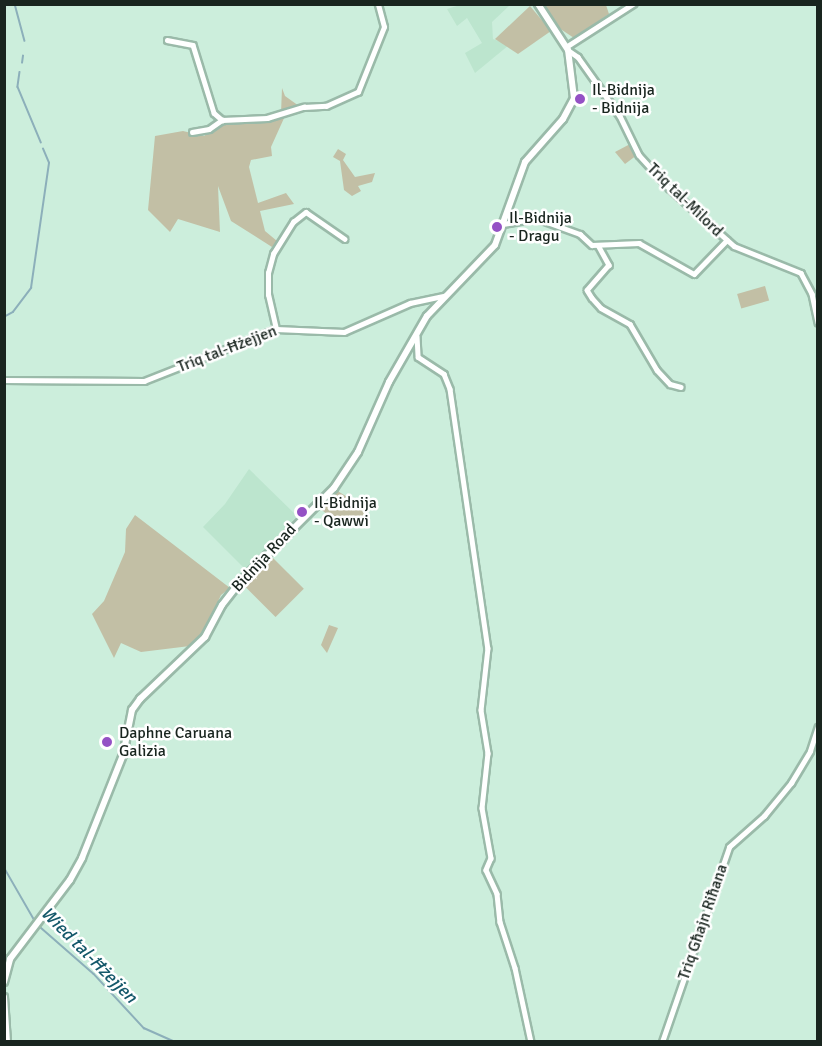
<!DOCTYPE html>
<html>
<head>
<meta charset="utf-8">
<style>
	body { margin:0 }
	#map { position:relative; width:822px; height:1046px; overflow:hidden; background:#cceedc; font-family:Signika,sans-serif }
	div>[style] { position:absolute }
	.built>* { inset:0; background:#bce5ce }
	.green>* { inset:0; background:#c2bfa5; transform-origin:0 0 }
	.stream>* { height:1.5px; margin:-0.75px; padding:0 0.75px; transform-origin:0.75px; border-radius:0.75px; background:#8cafba }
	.roads { filter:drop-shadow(2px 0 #9abaa9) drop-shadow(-2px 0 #9abaa9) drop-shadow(0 2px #9abaa9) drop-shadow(0 -2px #9abaa9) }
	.minor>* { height:4.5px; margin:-2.25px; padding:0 2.25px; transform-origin:2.25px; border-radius:2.25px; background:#fff }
	.tertiary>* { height:6px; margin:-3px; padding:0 3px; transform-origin:3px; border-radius:3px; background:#fff }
	.dots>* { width:16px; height:16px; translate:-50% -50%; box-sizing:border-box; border:3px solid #fff; border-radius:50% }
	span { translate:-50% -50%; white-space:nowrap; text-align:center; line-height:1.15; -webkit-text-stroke:5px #fff; paint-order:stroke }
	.poi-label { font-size:16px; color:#19251f }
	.left { translate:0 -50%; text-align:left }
	.street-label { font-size:16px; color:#19251f }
	.water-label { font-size:18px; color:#14586a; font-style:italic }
	.frame { position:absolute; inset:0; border:6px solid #19251f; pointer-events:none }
</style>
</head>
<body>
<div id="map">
	<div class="built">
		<i style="clip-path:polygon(460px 5px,510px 5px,492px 22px,493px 39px,509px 45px,475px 73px,465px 53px,482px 43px,467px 18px,457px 26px,447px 9px)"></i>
		<i style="clip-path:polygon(249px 469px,297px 516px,246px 570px,203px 527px,225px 504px)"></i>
	</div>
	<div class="green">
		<i style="clip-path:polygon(540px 5px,606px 5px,609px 14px,574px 38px,559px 28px)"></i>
		<i style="clip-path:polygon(530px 6px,551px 31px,518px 54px,495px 39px)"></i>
		<i style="clip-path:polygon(282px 88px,285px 96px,299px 106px,281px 113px)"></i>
		<i style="clip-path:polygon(285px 116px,271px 147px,272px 156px,251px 160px,249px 167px,258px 203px,286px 193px,294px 204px,260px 211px,265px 231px,277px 241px,272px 247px,231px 221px,218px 186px,220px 232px,178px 219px,170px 232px,148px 210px,155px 136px,183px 131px,204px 136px,226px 121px,260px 123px)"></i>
		<i style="clip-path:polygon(632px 143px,637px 155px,625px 164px,615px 152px)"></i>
		<i style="clip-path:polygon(338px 149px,346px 154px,343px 160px,355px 177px,375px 173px,372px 182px,358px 186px,361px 191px,352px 196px,344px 190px,340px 161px,333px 157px)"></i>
		<i style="left:765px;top:286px;width:15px;height:29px;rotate:74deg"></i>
		<i style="clip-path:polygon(336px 490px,367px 509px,364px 527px,337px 522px,318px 507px)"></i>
		<i style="clip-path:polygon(135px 515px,230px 588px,221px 595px,205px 629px,190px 646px,141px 652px,121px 643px,114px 658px,92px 614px,104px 601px,125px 552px,126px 529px)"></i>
		<i style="left:272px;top:557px;width:45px;height:40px;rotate:45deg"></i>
		<i style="clip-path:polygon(329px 625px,338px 628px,327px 653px,321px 645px)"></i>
	</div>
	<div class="stream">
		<i style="left:15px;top:4px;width:38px;rotate:75deg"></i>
		<i style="left:22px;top:63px;width:7px;rotate:-82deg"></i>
		<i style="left:20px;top:72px;width:15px;rotate:98deg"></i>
		<i style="left:18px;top:87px;width:60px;rotate:67.3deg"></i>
		<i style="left:4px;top:317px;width:10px;rotate:-29deg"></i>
		<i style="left:13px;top:312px;width:30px;rotate:-53deg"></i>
		<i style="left:31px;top:288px;width:126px;rotate:-81.8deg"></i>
		<i style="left:49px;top:163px;width:15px;rotate:-113deg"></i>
		<i style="left:4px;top:867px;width:62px;rotate:60.1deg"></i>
		<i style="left:38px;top:925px;width:74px;rotate:41.2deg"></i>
		<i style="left:94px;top:974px;width:74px;rotate:47.2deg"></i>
		<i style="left:144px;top:1028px;width:34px;rotate:24deg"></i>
	</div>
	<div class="roads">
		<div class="minor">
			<i style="left:167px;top:40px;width:26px;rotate:11deg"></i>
			<i style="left:193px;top:45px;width:71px;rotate:72.8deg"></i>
			<i style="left:214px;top:113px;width:11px;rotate:41deg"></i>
			<i style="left:566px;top:47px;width:80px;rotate:-32.7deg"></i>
			<i style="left:568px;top:50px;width:12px;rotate:35deg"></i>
			<i style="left:578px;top:57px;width:72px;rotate:54.6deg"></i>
			<i style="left:620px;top:116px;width:43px;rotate:64deg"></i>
			<i style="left:639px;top:155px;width:45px;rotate:47.7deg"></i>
			<i style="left:669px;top:188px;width:87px;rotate:41.7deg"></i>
			<i style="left:734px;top:246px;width:72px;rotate:21.9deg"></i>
			<i style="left:801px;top:273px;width:24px;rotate:62deg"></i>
			<i style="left:812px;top:294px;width:29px;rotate:78deg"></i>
			<i style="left:192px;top:132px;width:17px;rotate:-10deg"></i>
			<i style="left:209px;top:129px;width:16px;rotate:-35deg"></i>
			<i style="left:222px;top:120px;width:45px;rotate:-2.5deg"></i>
			<i style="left:267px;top:118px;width:39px;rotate:-17deg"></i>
			<i style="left:304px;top:107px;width:22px;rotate:-3deg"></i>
			<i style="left:326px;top:106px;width:35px;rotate:-24deg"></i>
			<i style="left:358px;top:92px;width:70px;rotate:-68.2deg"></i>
			<i style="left:384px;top:27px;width:24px;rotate:-105deg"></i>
			<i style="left:503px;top:224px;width:34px;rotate:-10deg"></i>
			<i style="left:536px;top:218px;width:47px;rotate:20deg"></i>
			<i style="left:580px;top:234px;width:16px;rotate:43deg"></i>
			<i style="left:592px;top:245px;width:47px;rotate:-2.4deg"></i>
			<i style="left:639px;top:243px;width:63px;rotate:29.4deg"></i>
			<i style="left:694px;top:274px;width:47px;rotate:-45.9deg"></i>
			<i style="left:598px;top:245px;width:23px;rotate:61deg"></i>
			<i style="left:609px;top:265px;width:33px;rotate:131deg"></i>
			<i style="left:587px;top:290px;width:9px;rotate:58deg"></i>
			<i style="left:592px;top:298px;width:13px;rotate:48deg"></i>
			<i style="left:601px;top:308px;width:33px;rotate:29deg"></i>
			<i style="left:630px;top:324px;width:53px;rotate:59.6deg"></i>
			<i style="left:657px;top:370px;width:19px;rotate:47deg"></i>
			<i style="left:670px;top:384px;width:11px;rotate:15deg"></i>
			<i style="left:276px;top:329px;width:35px;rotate:-103deg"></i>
			<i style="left:268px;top:295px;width:22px;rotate:-90deg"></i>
			<i style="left:268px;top:273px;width:20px;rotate:-75deg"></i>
			<i style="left:273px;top:254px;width:38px;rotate:-58deg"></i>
			<i style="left:293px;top:222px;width:16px;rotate:-38deg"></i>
			<i style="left:306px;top:212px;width:47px;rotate:34.7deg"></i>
			<i style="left:417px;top:336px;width:21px;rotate:87deg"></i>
			<i style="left:418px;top:357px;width:31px;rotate:33deg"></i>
			<i style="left:444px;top:374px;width:16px;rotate:68deg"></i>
			<i style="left:450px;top:389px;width:262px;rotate:81.7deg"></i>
			<i style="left:488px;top:648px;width:62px;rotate:96.4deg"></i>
			<i style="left:481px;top:710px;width:44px;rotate:80.8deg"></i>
			<i style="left:488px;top:753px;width:55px;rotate:96.2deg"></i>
			<i style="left:482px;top:808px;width:51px;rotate:79.8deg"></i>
			<i style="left:491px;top:858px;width:13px;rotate:113deg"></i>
			<i style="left:486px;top:870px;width:26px;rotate:65deg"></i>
			<i style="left:497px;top:894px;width:28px;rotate:84deg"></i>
			<i style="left:500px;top:922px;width:48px;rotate:71.9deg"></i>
			<i style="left:515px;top:968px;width:76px;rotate:77.8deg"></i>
			<i style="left:4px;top:380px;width:140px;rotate:0.4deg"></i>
			<i style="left:144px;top:381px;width:142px;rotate:-21.5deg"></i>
			<i style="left:276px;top:329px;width:68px;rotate:2.5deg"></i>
			<i style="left:344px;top:332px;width:72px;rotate:-23.7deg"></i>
			<i style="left:410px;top:303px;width:35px;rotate:-12deg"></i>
			<i style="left:662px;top:1042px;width:206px;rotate:-71deg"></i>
			<i style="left:729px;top:847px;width:47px;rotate:-41.5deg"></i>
			<i style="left:764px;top:816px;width:43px;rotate:-50.7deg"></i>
			<i style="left:791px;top:783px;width:37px;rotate:-59deg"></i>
			<i style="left:810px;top:751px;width:25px;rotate:-72deg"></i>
		</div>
		<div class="tertiary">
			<i style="left:4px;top:982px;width:24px;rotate:-75deg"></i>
			<i style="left:10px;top:959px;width:99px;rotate:-52.8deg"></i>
			<i style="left:70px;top:880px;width:25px;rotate:-61deg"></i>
			<i style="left:82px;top:858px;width:111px;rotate:-68.3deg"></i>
			<i style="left:123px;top:755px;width:46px;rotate:-78.7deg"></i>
			<i style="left:132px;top:710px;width:14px;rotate:-54deg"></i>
			<i style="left:140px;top:699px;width:90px;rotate:-43.6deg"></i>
			<i style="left:205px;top:637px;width:36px;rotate:-62deg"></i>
			<i style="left:222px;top:605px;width:29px;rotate:-52deg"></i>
			<i style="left:240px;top:582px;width:133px;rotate:-45deg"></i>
			<i style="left:334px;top:488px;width:43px;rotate:-56.3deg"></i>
			<i style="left:358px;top:452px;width:77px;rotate:-66.1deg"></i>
			<i style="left:389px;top:382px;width:76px;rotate:-60.1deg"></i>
			<i style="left:427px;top:316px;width:98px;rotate:-46.2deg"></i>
			<i style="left:495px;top:245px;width:88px;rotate:-70.1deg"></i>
			<i style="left:525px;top:162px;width:57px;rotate:-48.5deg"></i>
			<i style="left:563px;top:119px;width:24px;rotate:-62deg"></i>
			<i style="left:574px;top:98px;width:48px;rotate:-97.1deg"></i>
			<i style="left:568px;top:50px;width:55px;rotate:-123.1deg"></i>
			<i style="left:4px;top:997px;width:45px;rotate:86.2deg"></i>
		</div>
	</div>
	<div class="dots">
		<i style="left:580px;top:99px;background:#9451c5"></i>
		<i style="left:497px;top:227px;background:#9451c5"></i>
		<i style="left:302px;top:512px;background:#9451c5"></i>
		<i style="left:107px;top:742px;background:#9451c5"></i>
	</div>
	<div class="poi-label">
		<span class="left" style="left:592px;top:99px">Il-Bidnija<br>- Bidnija</span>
		<span class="left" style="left:509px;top:227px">Il-Bidnija<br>- Dragu</span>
		<span class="left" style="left:314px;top:512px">Il-Bidnija<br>- Qawwi</span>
		<span class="left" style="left:119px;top:742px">Daphne Caruana<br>Galizia</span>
	</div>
	<div class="street-label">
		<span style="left:685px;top:200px;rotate:44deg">Triq tal-Milord</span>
		<span style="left:227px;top:349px;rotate:-21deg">Triq tal-Ħżejjen</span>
		<span style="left:264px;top:558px;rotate:-47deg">Bidnija Road</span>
		<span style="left:703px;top:922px;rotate:-71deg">Triq Għajn Riħana</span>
	</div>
	<div class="water-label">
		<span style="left:89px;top:955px;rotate:45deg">Wied tal-Ħżejjen</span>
	</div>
	<div class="frame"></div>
</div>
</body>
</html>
